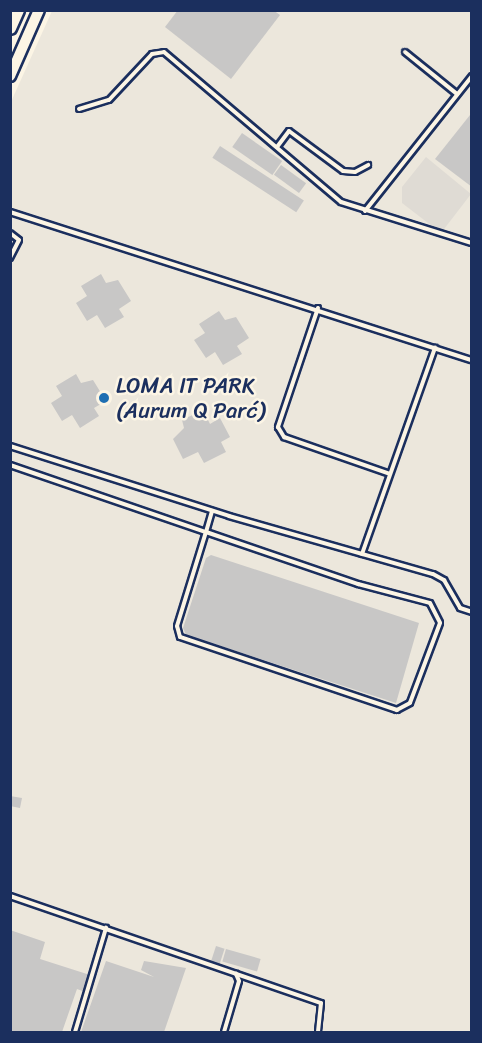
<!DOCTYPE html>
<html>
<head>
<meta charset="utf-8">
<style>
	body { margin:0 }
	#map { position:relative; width:482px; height:1043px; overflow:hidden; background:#fcf5e5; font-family:Sriracha,sans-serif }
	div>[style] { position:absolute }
	.built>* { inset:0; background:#ece7dc }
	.green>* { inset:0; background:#dfdbd4 }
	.building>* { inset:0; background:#c8c7c6; transform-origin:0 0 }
	.roads { filter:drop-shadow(2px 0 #1b2f5e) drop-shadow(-2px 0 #1b2f5e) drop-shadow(0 2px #1b2f5e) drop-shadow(0 -2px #1b2f5e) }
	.lane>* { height:4px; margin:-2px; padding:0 2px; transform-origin:2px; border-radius:2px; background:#fcf5e5 }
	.secondary>* { height:10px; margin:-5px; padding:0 5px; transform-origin:5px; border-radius:5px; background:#fcf5e5 }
	.primary>* { height:12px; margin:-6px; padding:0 6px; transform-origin:6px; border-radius:6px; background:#fcf5e5 }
	.dots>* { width:16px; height:16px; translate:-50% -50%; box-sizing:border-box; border:3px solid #fcf5e5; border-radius:50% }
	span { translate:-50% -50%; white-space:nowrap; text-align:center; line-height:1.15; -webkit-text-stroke:5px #fcf5e5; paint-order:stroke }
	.poi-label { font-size:22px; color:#1b2f5e }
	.left { translate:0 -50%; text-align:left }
	.frame { position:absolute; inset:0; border:12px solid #1b2f5e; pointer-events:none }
</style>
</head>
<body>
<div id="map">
	<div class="built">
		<i style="clip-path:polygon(52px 11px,471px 11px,471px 1032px,11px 1032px,10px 104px)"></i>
	</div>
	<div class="green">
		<i style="clip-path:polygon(426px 157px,471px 194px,441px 233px,402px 203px,402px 187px)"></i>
	</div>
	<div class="building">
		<i style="clip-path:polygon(178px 10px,273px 10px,280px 15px,231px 79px,165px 27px)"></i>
		<i style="clip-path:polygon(470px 115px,472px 117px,472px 187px,435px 159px)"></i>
		<i style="left:242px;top:133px;width:49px;height:17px;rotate:35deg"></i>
		<i style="left:220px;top:146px;width:100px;height:14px;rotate:33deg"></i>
		<i style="left:281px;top:165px;width:31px;height:12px;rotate:36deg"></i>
		<i style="clip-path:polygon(101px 274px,106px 283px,118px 280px,131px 301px,119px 309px,124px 317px,105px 328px,97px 315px,87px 321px,76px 303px,87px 296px,81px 286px)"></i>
		<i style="clip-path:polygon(219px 311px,225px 320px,236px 317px,249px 338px,237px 346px,242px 354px,223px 365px,215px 352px,206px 358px,194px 340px,205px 333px,199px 324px)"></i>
		<i style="clip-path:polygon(76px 374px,81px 383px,93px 380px,106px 401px,94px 408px,99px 416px,80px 428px,72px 415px,62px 421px,51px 403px,62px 396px,56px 386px)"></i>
		<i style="clip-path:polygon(203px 410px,210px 424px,220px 418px,230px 437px,221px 442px,226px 452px,204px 463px,198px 452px,183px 459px,173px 439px,184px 428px,182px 420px)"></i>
		<i style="clip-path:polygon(211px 555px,419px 623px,396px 703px,186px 635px,183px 628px,206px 558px)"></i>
		<i style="clip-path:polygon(10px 796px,22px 798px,20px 808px,10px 806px)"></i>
		<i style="clip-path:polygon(10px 930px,45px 942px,40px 959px,90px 975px,85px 992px,77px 989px,62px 1032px,10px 1032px)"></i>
		<i style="left:216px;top:946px;width:9px;height:16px;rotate:18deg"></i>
		<i style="left:226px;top:949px;width:36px;height:13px;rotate:16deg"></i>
		<i style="clip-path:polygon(106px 961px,154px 977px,141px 970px,144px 961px,186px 968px,164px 1032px,81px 1032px)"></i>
	</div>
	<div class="roads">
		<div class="lane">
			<i style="left:405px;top:52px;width:67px;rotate:38.9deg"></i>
			<i style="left:79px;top:109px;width:31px;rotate:-17deg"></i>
			<i style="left:109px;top:100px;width:63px;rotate:-46.9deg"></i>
			<i style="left:152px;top:54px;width:12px;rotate:-9deg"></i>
			<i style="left:164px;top:52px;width:232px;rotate:40.3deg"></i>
			<i style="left:341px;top:202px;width:137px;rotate:17.4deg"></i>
			<i style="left:277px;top:147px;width:20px;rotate:-53deg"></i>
			<i style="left:289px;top:131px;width:67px;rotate:36.5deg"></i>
			<i style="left:343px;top:171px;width:12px;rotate:5deg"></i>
			<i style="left:355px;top:172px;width:15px;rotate:-28deg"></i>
			<i style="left:365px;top:211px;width:172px;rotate:-51.6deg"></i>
			<i style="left:10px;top:212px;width:485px;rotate:17.8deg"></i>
			<i style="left:10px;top:233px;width:11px;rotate:38deg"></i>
			<i style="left:19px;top:240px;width:20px;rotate:117deg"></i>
			<i style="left:318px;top:308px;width:126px;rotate:108.6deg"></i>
			<i style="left:278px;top:427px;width:12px;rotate:59deg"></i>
			<i style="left:284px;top:437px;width:112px;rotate:19.2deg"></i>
			<i style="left:10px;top:446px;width:230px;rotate:17.7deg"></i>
			<i style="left:229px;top:516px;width:212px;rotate:15.9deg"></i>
			<i style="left:433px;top:574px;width:13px;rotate:29deg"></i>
			<i style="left:444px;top:580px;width:32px;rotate:60deg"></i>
			<i style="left:460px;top:608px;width:13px;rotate:18deg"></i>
			<i style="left:10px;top:465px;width:207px;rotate:18.9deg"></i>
			<i style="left:206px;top:532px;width:161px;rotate:18.9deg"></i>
			<i style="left:358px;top:584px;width:74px;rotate:14.8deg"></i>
			<i style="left:430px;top:603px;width:22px;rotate:63deg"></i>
			<i style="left:440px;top:623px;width:85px;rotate:110.6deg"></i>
			<i style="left:410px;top:703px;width:15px;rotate:152deg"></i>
			<i style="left:397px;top:710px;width:229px;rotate:-161.4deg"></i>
			<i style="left:180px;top:637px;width:11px;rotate:-105deg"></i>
			<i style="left:177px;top:626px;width:98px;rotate:-72.9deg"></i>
			<i style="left:206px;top:532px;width:22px;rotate:-74deg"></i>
			<i style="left:362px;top:554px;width:219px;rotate:-70.5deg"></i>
			<i style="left:10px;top:896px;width:329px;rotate:19deg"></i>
			<i style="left:321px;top:1003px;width:29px;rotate:96deg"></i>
			<i style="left:75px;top:1032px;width:109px;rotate:-73.4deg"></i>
			<i style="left:224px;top:1032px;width:53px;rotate:-73.6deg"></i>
			<i style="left:239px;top:981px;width:8px;rotate:-113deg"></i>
		</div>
		<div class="secondary">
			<i style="left:10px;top:76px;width:72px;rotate:-66.3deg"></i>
		</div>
		<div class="primary">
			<i style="left:10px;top:28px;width:20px;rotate:-66deg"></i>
		</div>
	</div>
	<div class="dots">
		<i style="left:104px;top:398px;background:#1f6fb2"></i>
	</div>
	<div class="poi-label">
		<span class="left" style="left:116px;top:398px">LOMA IT PARK<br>(Aurum Q Parć)</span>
	</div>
	<div class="frame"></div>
</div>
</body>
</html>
